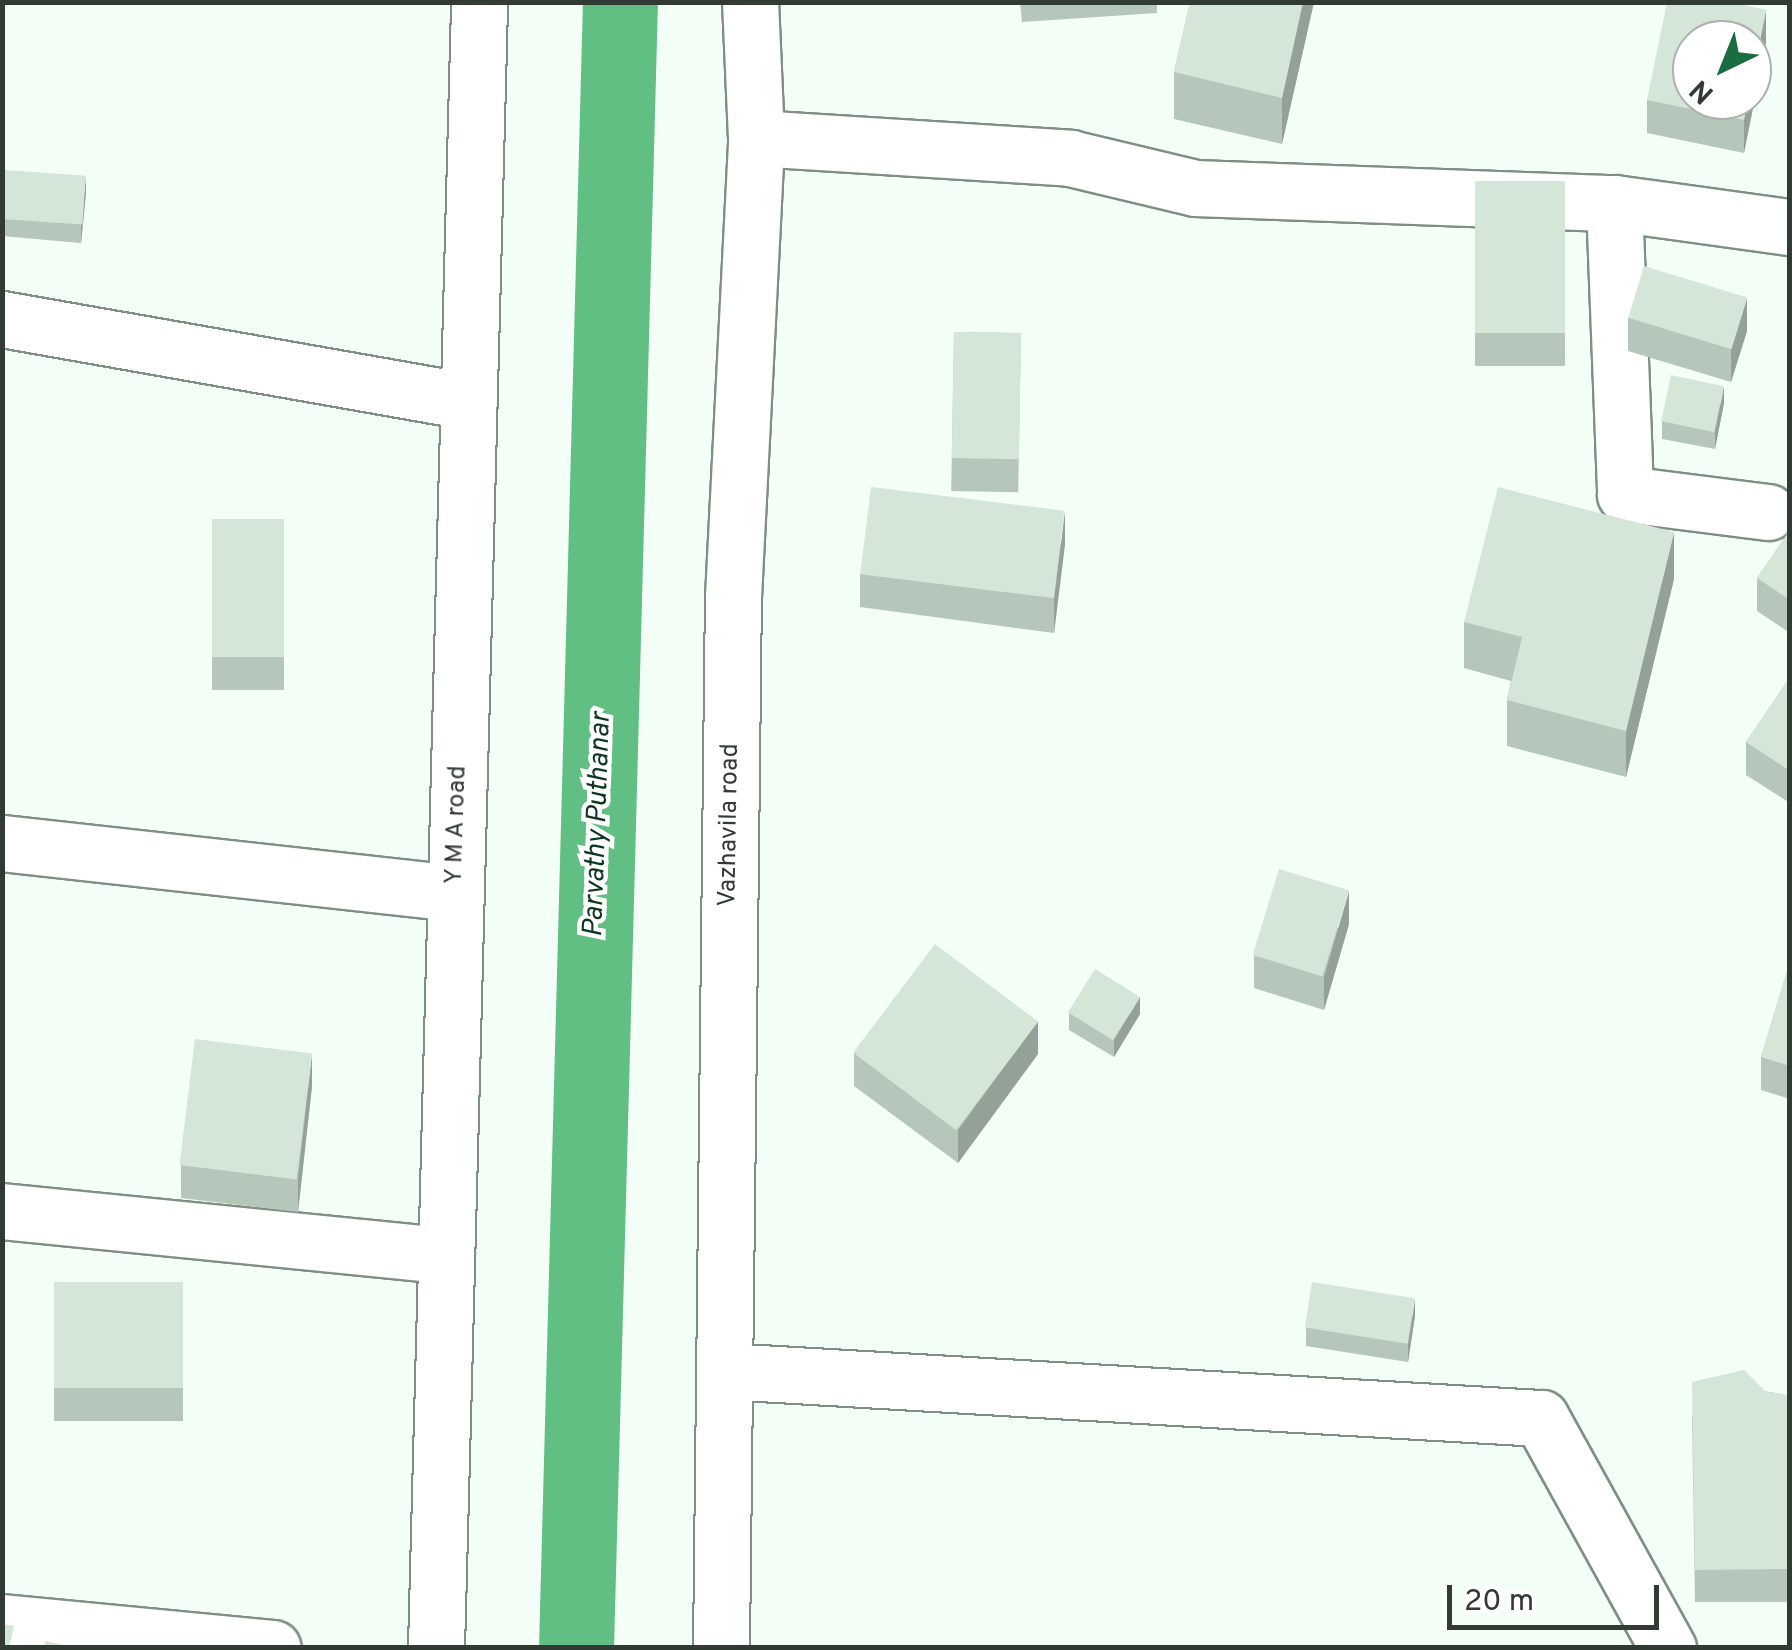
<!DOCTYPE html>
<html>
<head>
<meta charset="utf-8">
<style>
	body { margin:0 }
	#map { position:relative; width:1792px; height:1650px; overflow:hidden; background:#f3fef6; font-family:Overpass,sans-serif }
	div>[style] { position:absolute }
	.canal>* { height:75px; margin:-37.5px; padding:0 37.5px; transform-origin:37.5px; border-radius:37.5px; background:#61bf84 }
	.roads { filter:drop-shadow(2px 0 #7e8f83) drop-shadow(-2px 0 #7e8f83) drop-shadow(0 2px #7e8f83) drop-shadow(0 -2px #7e8f83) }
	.minor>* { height:55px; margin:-27.5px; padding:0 27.5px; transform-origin:27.5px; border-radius:27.5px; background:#fff }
	.wall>* { inset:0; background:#b5c6ba; transform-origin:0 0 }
	.shaded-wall>* { inset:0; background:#94a197 }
	.building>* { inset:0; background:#d3e6d8; transform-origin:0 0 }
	span { translate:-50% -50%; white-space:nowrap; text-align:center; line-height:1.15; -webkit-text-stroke:9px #fff; paint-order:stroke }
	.street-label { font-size:25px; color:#323a34 }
	.water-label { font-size:28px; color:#0d361e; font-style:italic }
	.frame { position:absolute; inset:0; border:5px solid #323a34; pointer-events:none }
	.north { position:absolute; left:1672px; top:20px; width:100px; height:100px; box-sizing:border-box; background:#fff; border:2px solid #adb0ae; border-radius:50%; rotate:223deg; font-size:28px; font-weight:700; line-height:40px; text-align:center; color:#323a34 }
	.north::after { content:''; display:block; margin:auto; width:35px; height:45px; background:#196e40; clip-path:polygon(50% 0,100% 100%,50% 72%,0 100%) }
	.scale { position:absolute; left:1447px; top:1585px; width:212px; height:45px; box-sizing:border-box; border:5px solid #323a34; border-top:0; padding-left:12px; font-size:30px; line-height:35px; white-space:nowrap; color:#323a34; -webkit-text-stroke:8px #fff; paint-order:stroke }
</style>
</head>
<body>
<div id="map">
	<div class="canal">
		<i style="left:576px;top:1648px;width:1647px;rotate:-88.47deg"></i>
	</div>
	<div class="roads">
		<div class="minor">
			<i style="left:756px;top:138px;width:315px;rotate:3.6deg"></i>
			<i style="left:1070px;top:158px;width:129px;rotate:13.5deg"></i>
			<i style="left:1195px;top:188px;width:419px;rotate:2.1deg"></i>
			<i style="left:1614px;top:203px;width:178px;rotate:7.8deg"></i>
			<i style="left:1614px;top:203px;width:291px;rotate:87.8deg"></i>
			<i style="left:1625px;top:494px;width:144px;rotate:7.2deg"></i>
			<i style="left:2px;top:319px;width:473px;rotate:10deg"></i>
			<i style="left:2px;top:843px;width:456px;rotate:6.3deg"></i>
			<i style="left:2px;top:1211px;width:446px;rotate:5.7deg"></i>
			<i style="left:725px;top:1371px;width:817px;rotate:3.3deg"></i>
			<i style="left:1541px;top:1418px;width:263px;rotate:61.1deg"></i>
			<i style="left:2px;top:1622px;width:272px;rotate:5.5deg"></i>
			<i style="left:436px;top:1648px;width:1647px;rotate:-88.5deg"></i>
			<i style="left:721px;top:1648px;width:1051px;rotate:-89.35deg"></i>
			<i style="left:733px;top:597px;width:460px;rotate:-87.1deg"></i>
			<i style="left:756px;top:138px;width:136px;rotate:-92.5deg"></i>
		</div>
	</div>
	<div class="wall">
		<i style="clip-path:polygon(1020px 2px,1157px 2px,1157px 13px,1022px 22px)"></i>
		<i style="clip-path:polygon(1190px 2px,1314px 2px,1282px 144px,1174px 119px,1174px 72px)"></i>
		<i style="clip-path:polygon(1766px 43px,1744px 153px,1647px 133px,1647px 100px)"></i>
		<i style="left:1475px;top:181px;width:90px;height:185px"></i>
		<i style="clip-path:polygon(86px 193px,81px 243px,2px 236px,2px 200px)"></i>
		<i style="clip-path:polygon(1628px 318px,1747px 331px,1731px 382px,1628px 351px)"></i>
		<i style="left:954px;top:332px;width:67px;height:159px;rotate:1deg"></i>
		<i style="clip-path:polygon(1724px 403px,1715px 449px,1662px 439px,1662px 421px)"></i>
		<i style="left:212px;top:519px;width:72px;height:171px"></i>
		<i style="clip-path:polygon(1790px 530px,1790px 633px,1757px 611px,1757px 578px)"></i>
		<i style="clip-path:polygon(1065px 544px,1054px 633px,860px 607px,860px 574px)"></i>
		<i style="clip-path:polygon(1674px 579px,1626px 777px,1507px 746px,1507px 700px,1511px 681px,1464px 668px,1464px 622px)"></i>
		<i style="clip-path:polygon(1790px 677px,1790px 803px,1746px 775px,1746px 742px)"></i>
		<i style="clip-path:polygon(1349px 924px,1324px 1010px,1254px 988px,1254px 955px)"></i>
		<i style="clip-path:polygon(1790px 961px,1790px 1099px,1761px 1090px,1761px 1057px)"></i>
		<i style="clip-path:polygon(1069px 1013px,1140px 1014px,1114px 1057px,1069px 1030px)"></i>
		<i style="clip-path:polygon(854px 1053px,1038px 1054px,958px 1163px,854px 1086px)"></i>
		<i style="clip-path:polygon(312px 1086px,298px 1212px,181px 1198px,181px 1165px)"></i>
		<i style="left:54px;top:1282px;width:129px;height:139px"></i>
		<i style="clip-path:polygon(1415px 1316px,1408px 1362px,1306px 1346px,1306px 1328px)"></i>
		<i style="clip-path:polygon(1765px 1391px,1790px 1396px,1790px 1602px,1695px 1602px,1692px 1415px)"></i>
	</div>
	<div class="shaded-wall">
		<i style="clip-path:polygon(1303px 2px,1314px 2px,1282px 144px,1282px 98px)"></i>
		<i style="clip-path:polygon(1766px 10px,1766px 43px,1744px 153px,1744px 120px,1748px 100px,1752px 100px,1752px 81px)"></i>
		<i style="clip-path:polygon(86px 176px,86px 193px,81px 243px,81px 225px)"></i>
		<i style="clip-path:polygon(1747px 298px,1747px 331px,1731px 382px,1731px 349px)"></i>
		<i style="clip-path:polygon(1724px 386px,1724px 403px,1715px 449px,1715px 432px)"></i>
		<i style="clip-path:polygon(1065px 511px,1065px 544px,1054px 633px,1054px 600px)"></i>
		<i style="clip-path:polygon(1674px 532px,1674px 579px,1626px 777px,1626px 731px)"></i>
		<i style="clip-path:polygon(1349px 891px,1349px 924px,1324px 1010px,1324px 977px)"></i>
		<i style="clip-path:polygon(1140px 997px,1140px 1014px,1114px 1057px,1114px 1040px)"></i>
		<i style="clip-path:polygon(1038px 1021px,1038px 1054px,958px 1163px,958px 1130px)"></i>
		<i style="clip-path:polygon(312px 1053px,312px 1086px,298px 1212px,298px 1179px)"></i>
		<i style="clip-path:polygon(1415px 1299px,1415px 1316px,1408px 1362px,1408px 1345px)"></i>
	</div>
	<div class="building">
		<i style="clip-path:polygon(1190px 2px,1303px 2px,1282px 98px,1174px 72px)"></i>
		<i style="clip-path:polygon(1667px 2px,1731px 2px,1766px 10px,1752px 81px,1752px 40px,1692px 40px,1692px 100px,1748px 100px,1744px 120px,1647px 100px)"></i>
		<i style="left:5px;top:170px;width:81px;height:49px;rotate:4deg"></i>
		<i style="left:1475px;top:181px;width:90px;height:152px"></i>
		<i style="left:1644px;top:266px;width:108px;height:54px;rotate:17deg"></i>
		<i style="left:954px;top:332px;width:67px;height:126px;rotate:1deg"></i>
		<i style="left:1671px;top:375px;width:54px;height:47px;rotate:12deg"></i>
		<i style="left:871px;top:487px;width:195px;height:88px;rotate:7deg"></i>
		<i style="clip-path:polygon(1498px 487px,1674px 532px,1626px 731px,1507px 700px,1522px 637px,1464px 622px)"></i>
		<i style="left:212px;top:519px;width:72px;height:138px"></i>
		<i style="clip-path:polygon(1790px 530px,1790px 600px,1757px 578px)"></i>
		<i style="clip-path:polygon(1790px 677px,1790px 771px,1746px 742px)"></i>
		<i style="left:1279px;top:869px;width:73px;height:90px;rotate:17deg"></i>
		<i style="left:935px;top:944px;width:129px;height:136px;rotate:37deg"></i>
		<i style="clip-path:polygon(1790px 961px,1790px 1066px,1761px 1057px)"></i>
		<i style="left:1095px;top:969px;width:53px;height:51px;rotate:32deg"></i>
		<i style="left:195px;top:1039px;width:118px;height:127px;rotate:7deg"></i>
		<i style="left:54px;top:1282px;width:129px;height:106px"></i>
		<i style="left:1312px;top:1282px;width:104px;height:46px;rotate:9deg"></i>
		<i style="clip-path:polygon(1744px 1370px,1765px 1391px,1790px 1396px,1790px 1569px,1695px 1570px,1692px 1382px)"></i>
		<i style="clip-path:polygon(2px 1624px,14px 1626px,9px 1648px,2px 1648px)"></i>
		<i style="clip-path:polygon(45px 1641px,78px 1648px,44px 1648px)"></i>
	</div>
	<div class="street-label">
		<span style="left:457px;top:825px;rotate:-88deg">Y M A road</span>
		<span style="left:730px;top:825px;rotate:-89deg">Vazhavila road</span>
	</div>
	<div class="water-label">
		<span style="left:598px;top:825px;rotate:-88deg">Parvathy Puthanar</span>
	</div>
	<div class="frame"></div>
	<div class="north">N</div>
	<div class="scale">20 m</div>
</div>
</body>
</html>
